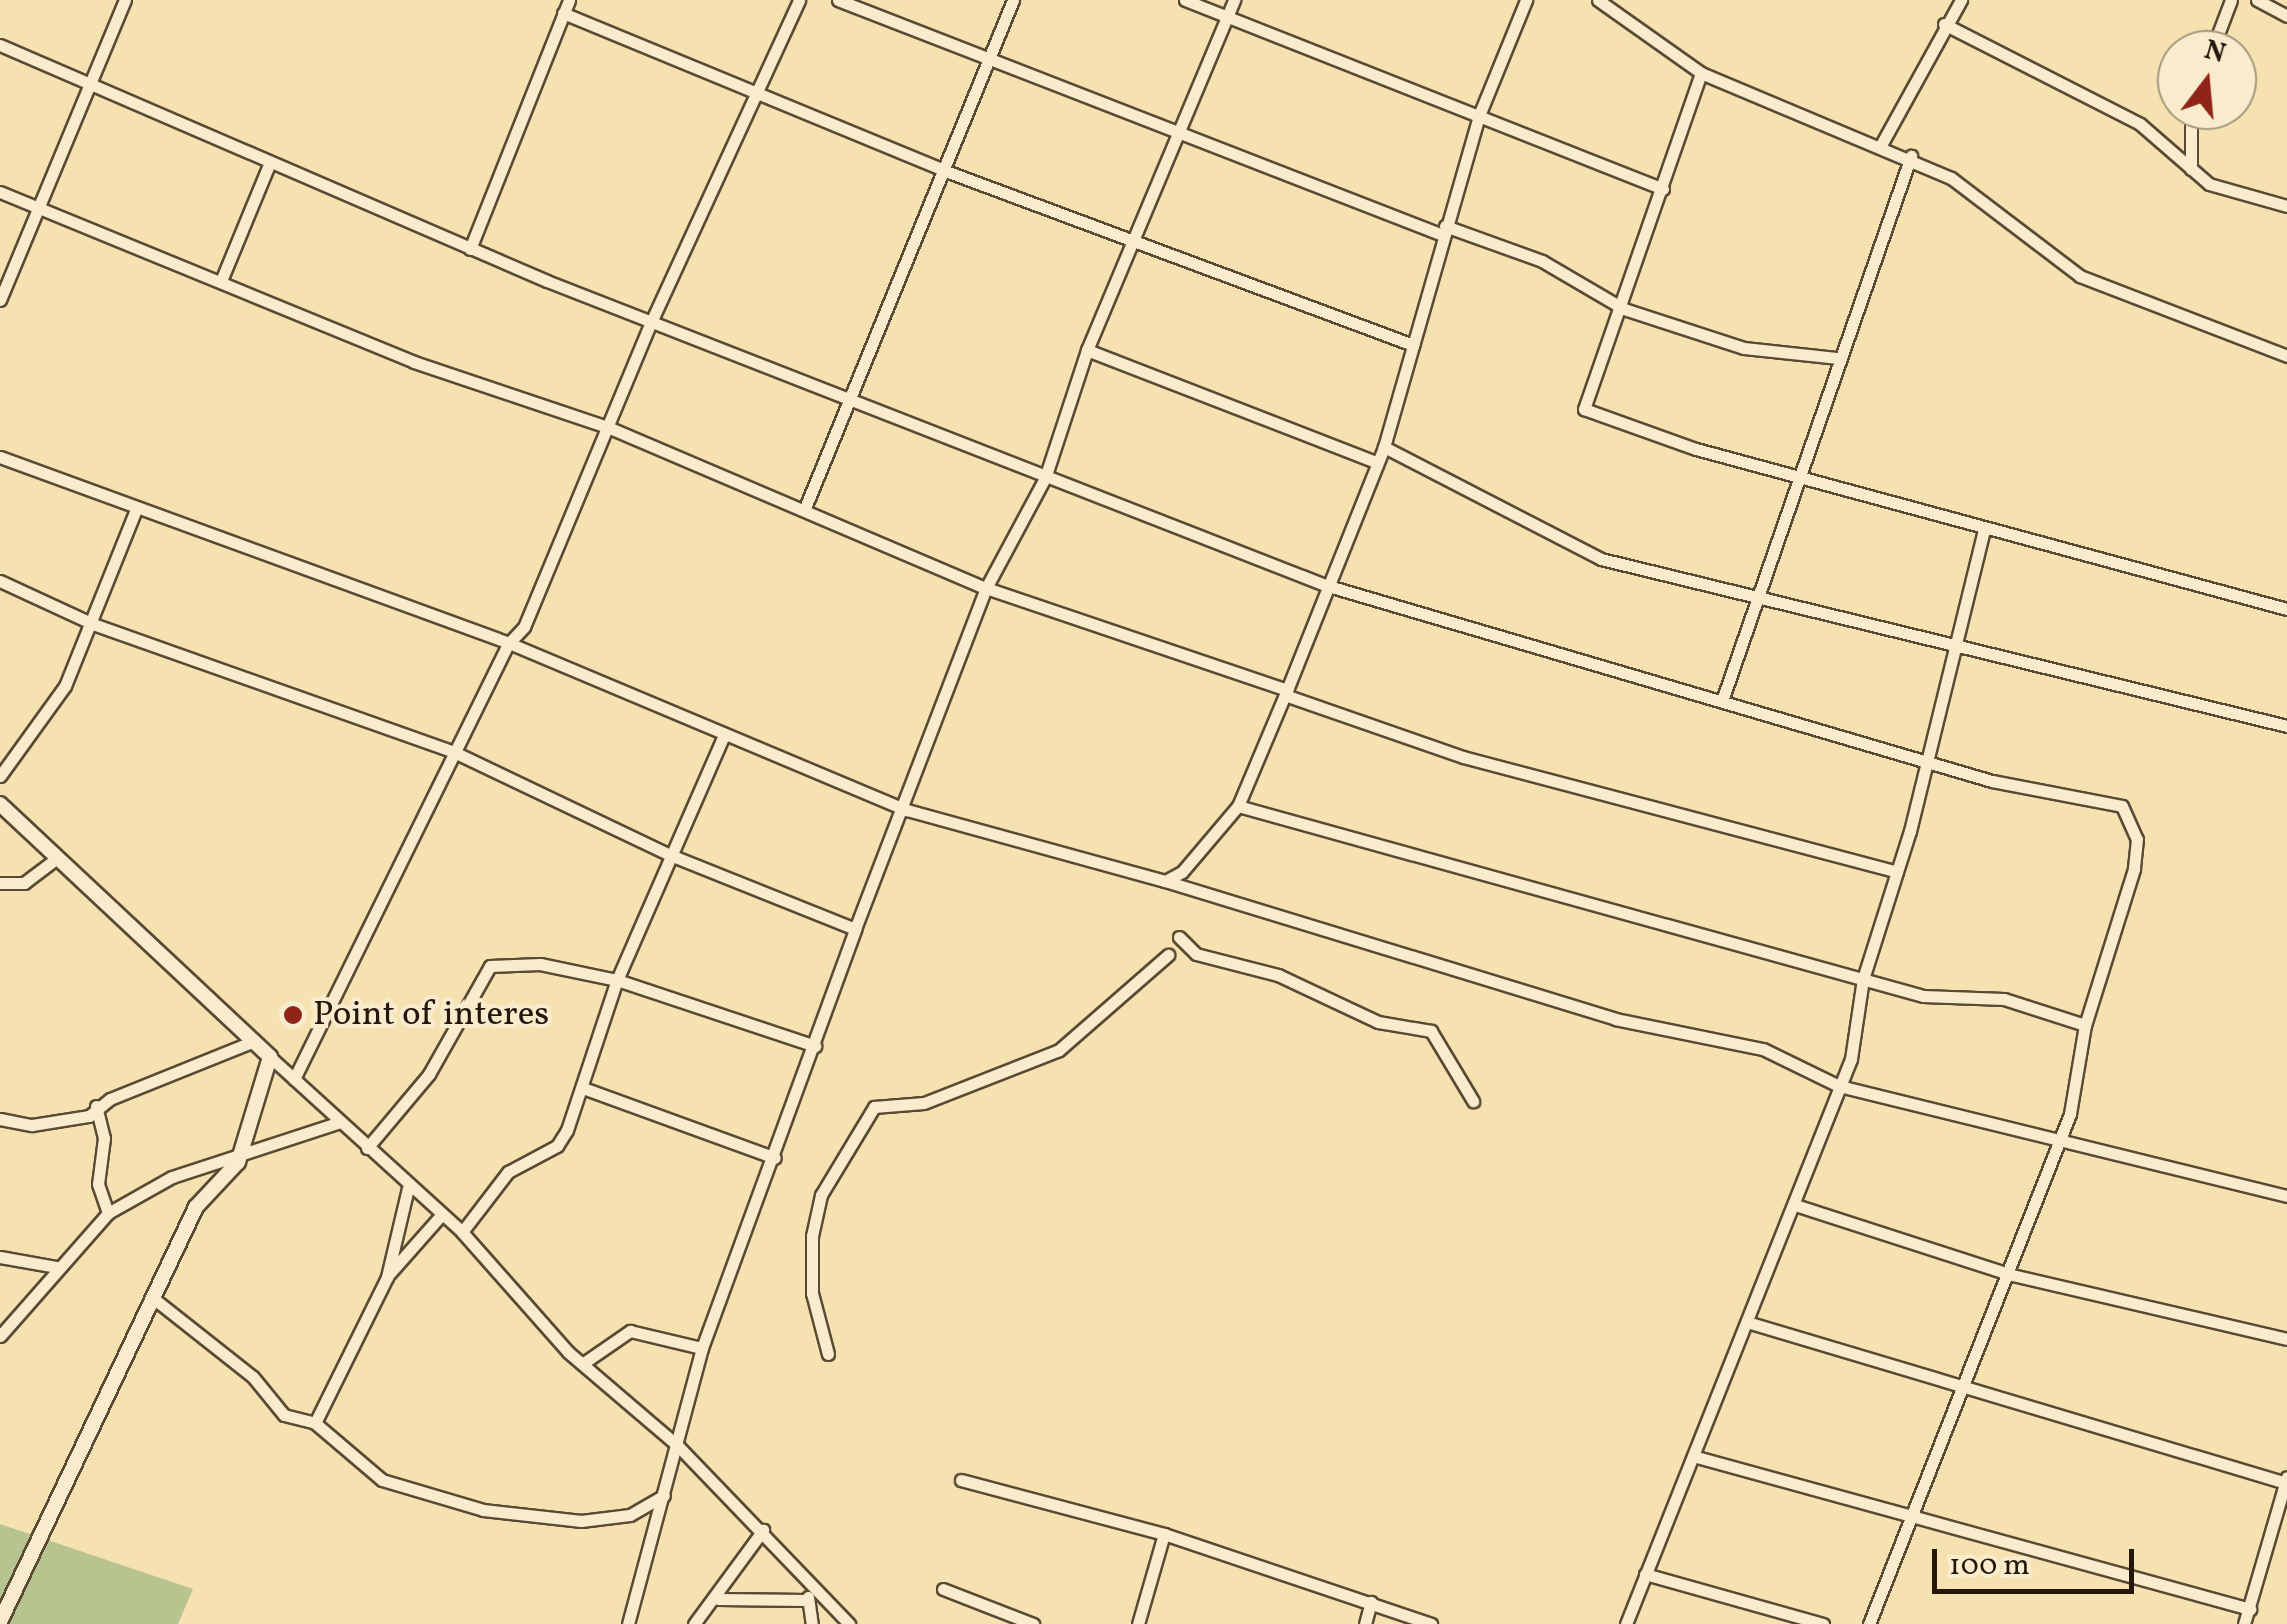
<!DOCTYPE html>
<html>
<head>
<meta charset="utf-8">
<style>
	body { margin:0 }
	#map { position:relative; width:2287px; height:1624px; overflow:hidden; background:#f6e2b0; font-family:Vollkorn,serif }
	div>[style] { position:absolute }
	.green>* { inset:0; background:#b7c490 }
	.roads { filter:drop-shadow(2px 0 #5a4a35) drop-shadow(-2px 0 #5a4a35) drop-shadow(0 2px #5a4a35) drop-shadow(0 -2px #5a4a35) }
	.minor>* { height:11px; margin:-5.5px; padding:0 5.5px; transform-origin:5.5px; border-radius:5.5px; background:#f9eccc }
	.tertiary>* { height:14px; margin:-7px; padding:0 7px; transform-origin:7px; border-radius:7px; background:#f9eccc }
	.dots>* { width:28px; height:28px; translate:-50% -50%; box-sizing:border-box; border:5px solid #f9eccc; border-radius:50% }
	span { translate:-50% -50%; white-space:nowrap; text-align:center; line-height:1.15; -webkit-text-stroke:8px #f9eccc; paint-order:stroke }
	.poi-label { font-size:35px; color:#26170c }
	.left { translate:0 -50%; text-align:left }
	.north { position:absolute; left:2157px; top:30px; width:100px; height:100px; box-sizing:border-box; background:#f9eccc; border:2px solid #a5977f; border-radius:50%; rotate:16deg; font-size:28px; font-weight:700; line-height:40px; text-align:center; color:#26170c }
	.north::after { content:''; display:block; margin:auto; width:35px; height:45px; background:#8f2418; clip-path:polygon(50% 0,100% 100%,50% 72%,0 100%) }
	.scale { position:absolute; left:1932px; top:1549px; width:202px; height:45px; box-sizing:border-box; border:5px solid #26170c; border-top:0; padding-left:12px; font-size:30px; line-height:35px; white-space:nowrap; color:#26170c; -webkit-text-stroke:8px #f9eccc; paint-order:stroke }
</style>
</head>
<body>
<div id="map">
	<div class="green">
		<i style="clip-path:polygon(0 1524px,193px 1589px,178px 1624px,0 1624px)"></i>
	</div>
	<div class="roads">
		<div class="minor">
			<i style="left:838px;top:0;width:649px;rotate:21.23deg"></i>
			<i style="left:1185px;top:0;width:514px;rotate:21.57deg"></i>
			<i style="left:1598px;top:0;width:126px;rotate:35.3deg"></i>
			<i style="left:1701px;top:73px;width:271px;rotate:22.8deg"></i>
			<i style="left:1951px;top:178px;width:162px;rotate:37.2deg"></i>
			<i style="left:2080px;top:276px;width:222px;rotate:21.1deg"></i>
			<i style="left:2257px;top:0;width:34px;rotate:28deg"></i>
			<i style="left:563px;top:13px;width:411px;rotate:22.4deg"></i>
			<i style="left:943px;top:170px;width:502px;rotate:20.42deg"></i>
			<i style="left:1944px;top:24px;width:220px;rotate:27deg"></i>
			<i style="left:2140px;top:124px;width:91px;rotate:41deg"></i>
			<i style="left:2209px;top:184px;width:81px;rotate:15.8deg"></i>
			<i style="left:0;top:45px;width:596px;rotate:23.34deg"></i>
			<i style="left:547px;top:281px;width:835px;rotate:21.34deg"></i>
			<i style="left:1325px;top:585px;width:695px;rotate:16.38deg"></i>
			<i style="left:1992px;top:781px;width:132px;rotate:10.9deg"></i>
			<i style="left:2122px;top:806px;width:36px;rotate:66deg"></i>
			<i style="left:2137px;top:839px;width:30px;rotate:96deg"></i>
			<i style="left:2134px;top:869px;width:164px;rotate:107.4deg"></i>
			<i style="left:2212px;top:50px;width:53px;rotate:-69.2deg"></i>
			<i style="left:1701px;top:73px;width:356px;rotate:109.2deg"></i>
			<i style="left:1584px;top:409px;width:119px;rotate:19.7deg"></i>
			<i style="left:1696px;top:449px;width:612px;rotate:15.15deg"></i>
			<i style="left:1881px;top:145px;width:166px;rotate:-61.1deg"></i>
			<i style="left:2191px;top:169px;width:59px;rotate:-90deg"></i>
			<i style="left:0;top:192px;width:448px;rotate:22.3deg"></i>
			<i style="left:414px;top:362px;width:207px;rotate:18.6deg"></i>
			<i style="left:610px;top:428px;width:409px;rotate:23.1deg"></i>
			<i style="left:986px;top:588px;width:318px;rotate:18.7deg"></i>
			<i style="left:1445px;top:226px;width:103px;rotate:19.8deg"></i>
			<i style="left:1542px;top:261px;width:95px;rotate:30.3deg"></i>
			<i style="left:1624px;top:309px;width:126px;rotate:18deg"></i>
			<i style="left:1744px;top:348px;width:95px;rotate:6.1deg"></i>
			<i style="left:470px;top:249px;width:268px;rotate:-68.3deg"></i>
			<i style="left:221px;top:281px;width:123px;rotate:-67.6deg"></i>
			<i style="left:0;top:300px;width:325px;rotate:-67.4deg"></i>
			<i style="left:1087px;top:350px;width:310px;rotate:21.2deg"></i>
			<i style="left:1384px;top:447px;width:244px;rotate:27.3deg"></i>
			<i style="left:1601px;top:559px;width:706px;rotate:13.68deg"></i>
			<i style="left:0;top:457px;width:542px;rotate:20.07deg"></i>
			<i style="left:509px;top:643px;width:432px;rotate:22.8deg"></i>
			<i style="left:907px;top:810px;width:268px;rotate:15.4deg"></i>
			<i style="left:1165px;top:881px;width:19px;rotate:-28deg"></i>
			<i style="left:1182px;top:872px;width:87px;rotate:-49.7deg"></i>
			<i style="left:1238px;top:806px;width:126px;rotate:-67.1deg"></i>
			<i style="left:1287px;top:690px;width:262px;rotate:-68.2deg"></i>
			<i style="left:1384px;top:447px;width:348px;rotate:-74deg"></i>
			<i style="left:1480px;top:113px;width:122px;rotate:-67.8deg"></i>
			<i style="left:805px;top:508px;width:549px;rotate:-67.73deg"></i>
			<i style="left:0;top:581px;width:102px;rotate:24.8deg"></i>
			<i style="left:93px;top:624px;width:383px;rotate:19.5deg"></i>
			<i style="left:454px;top:752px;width:239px;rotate:25.5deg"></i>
			<i style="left:670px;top:855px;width:199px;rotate:21.8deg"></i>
			<i style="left:1285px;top:695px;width:188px;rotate:19.2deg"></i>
			<i style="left:1463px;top:757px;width:449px;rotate:14.8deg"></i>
			<i style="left:1723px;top:698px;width:574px;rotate:-70.87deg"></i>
			<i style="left:0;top:776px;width:111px;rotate:-54.2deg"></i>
			<i style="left:65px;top:686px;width:191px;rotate:-68.1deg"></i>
			<i style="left:1238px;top:806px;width:711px;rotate:15.5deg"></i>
			<i style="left:1923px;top:996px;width:81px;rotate:2.1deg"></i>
			<i style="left:2004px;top:999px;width:85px;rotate:17.8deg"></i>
			<i style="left:2085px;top:1025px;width:90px;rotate:99.6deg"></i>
			<i style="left:2070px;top:1114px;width:548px;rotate:111.51deg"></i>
			<i style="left:1165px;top:881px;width:471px;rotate:17deg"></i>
			<i style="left:1615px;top:1019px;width:151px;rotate:11.5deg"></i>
			<i style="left:1763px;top:1049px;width:85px;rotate:26deg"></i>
			<i style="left:1839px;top:1086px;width:461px;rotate:13.8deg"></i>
			<i style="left:0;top:883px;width:24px"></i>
			<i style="left:24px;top:883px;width:40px;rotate:-37deg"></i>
			<i style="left:1179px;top:937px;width:24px;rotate:45deg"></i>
			<i style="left:1196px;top:954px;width:85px;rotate:14.4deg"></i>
			<i style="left:1278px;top:975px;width:110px;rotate:25.2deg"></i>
			<i style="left:1378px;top:1022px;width:54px;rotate:9.6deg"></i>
			<i style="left:1431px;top:1031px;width:82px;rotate:59deg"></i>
			<i style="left:270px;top:1057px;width:260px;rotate:42.3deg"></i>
			<i style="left:462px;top:1232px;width:160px;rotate:48.5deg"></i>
			<i style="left:568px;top:1352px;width:145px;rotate:40.5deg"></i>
			<i style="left:678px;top:1446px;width:247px;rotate:46.1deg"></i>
			<i style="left:294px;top:1079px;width:486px;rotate:-63.8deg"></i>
			<i style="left:509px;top:643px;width:22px;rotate:-47deg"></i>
			<i style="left:524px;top:627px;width:333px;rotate:-67.4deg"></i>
			<i style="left:652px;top:320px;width:352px;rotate:-65.3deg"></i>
			<i style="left:583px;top:1088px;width:204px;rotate:20deg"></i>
			<i style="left:96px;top:1106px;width:33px;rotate:76deg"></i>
			<i style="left:104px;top:1138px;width:46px;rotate:97.4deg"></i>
			<i style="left:98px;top:1184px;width:31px;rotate:71deg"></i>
			<i style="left:0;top:1119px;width:33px;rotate:11deg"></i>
			<i style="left:32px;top:1125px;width:58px;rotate:-9deg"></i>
			<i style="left:89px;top:1116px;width:27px;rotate:-39deg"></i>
			<i style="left:110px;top:1099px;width:153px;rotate:-21.9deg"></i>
			<i style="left:367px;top:1148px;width:97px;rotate:-50deg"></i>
			<i style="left:429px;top:1074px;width:124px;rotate:-60.5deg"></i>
			<i style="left:490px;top:966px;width:50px;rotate:-2.3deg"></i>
			<i style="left:540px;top:964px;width:79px;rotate:11.7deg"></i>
			<i style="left:617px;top:980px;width:209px;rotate:18.4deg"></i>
			<i style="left:1795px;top:1205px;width:224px;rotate:17.9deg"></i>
			<i style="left:2008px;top:1274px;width:286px;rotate:13.1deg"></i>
			<i style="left:462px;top:1232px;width:76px;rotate:-52.5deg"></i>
			<i style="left:508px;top:1172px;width:55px;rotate:-28deg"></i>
			<i style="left:557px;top:1146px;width:19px;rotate:-58deg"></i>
			<i style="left:567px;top:1130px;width:158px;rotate:-71.6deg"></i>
			<i style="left:617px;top:980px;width:267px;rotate:-66.4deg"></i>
			<i style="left:0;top:1257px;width:58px;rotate:10deg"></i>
			<i style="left:389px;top:1274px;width:80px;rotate:-48.5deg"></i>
			<i style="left:153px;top:1298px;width:127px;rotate:38.3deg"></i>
			<i style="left:253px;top:1377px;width:49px;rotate:50.8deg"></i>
			<i style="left:284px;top:1415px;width:32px;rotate:14deg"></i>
			<i style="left:315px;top:1423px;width:163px;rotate:-63.7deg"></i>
			<i style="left:387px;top:1277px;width:91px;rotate:-76.7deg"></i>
			<i style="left:1747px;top:1322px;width:563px;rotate:16.63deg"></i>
			<i style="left:0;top:1336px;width:164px;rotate:-48.7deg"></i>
			<i style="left:108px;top:1213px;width:73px;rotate:-29.4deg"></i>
			<i style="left:172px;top:1177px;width:177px;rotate:-18.1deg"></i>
			<i style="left:828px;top:1354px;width:63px;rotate:-104.7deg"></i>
			<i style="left:812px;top:1293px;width:57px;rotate:-90deg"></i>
			<i style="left:812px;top:1236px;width:42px;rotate:-77.6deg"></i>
			<i style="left:821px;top:1195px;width:103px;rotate:-58.9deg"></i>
			<i style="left:874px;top:1107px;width:50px;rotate:-4.6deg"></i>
			<i style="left:924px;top:1103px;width:145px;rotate:-21.4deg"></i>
			<i style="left:1059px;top:1050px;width:145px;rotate:-41.1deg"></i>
			<i style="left:585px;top:1362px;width:55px;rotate:-34.6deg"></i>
			<i style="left:630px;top:1331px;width:74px;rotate:13.3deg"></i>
			<i style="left:315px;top:1423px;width:88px;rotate:40.4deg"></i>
			<i style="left:382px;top:1480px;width:105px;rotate:16.5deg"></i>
			<i style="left:483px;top:1510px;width:99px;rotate:6.4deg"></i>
			<i style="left:581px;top:1521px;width:49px;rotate:-7deg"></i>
			<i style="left:630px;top:1515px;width:39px;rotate:-30deg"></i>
			<i style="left:1693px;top:1456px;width:578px;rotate:15.36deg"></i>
			<i style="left:961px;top:1480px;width:210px;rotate:14.9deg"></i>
			<i style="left:1164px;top:1534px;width:282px;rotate:18.6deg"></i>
			<i style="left:1645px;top:1574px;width:185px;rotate:15.7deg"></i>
			<i style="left:943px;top:1589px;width:97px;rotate:21.3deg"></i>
			<i style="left:808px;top:1597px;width:27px;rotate:82deg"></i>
			<i style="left:718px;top:1599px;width:88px;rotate:0.7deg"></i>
			<i style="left:628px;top:1624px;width:286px;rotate:-75deg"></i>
			<i style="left:702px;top:1348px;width:446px;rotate:-69.9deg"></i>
			<i style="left:855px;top:929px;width:365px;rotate:-69deg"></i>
			<i style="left:986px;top:588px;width:125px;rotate:-61.8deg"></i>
			<i style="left:1045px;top:478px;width:135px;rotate:-71.8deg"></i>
			<i style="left:1087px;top:350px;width:380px;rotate:-67.2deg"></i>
			<i style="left:694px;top:1624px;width:117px;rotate:-53.7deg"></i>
			<i style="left:1138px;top:1624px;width:94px;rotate:-73.9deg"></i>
			<i style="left:1365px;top:1624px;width:23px;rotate:-75deg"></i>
			<i style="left:1626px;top:1624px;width:608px;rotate:-68.29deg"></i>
			<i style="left:1851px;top:1059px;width:81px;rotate:-81.5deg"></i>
			<i style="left:1863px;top:979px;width:155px;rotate:-72.4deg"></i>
			<i style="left:1910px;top:831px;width:311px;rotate:-76.2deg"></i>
			<i style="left:2244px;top:1624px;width:153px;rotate:-73.7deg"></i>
		</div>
		<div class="tertiary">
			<i style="left:0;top:804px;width:370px;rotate:43.1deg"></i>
			<i style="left:270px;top:1057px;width:110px;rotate:106.9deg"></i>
			<i style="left:238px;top:1162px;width:62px;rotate:133deg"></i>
			<i style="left:196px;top:1207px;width:459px;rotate:115.3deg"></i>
		</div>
	</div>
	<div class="dots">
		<i style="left:293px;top:1015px;background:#8f2418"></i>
	</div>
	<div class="poi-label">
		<span class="left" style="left:313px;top:1015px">Point of interes</span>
	</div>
	<div class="north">N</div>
	<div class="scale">100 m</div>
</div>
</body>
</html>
